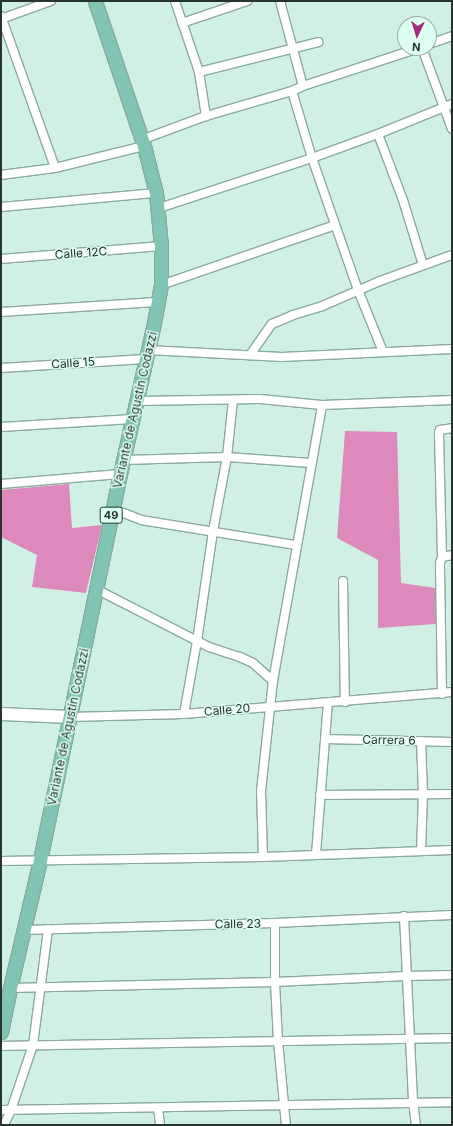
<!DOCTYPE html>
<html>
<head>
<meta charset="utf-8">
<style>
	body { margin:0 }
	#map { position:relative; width:453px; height:1126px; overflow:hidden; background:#d1f0e5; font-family:Inter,sans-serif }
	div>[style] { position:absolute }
	.forest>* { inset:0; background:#de89bb }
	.roads { filter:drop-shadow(1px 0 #8ba99f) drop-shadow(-1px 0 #8ba99f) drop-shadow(0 1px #8ba99f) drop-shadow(0 -1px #8ba99f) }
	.street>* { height:8px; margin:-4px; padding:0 4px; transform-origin:4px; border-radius:4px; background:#fff }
	.secondary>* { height:12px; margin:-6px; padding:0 6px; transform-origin:6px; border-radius:6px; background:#fff }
	.primary>* { height:13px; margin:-6.5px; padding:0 6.5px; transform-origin:6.5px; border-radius:6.5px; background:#80c5b4 }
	span { translate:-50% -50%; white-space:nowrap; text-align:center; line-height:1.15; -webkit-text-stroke:3px #defdf2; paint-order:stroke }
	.shield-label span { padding:1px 3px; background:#defdf2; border:1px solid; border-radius:3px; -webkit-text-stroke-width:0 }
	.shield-label { font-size:11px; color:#27332f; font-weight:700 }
	.street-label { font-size:12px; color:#27332f }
	.frame { position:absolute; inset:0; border:2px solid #27332f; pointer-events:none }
	.north { position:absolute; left:397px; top:16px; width:40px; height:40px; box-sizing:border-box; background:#defdf2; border:1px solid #95aca4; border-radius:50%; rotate:184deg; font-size:11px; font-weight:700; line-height:16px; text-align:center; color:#27332f }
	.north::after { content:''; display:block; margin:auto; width:14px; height:18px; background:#a5297c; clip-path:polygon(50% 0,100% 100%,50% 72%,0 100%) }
</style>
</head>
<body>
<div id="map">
	<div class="forest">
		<i style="clip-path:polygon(345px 431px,397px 432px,401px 583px,435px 588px,436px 624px,378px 628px,378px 560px,337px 538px)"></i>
		<i style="clip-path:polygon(69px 484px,72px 528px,102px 525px,86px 593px,32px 587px,37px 555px,1px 537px,1px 490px)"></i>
	</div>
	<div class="roads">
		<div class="street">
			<i style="left:175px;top:1px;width:75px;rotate:71.3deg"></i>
			<i style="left:199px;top:72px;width:45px;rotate:81deg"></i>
			<i style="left:280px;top:1px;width:88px;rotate:74.9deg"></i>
			<i style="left:1px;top:16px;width:161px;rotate:70.4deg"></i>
			<i style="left:1px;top:19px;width:53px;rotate:-19.8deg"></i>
			<i style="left:182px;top:23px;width:69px;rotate:-18.7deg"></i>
			<i style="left:429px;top:44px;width:24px;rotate:-19deg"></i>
			<i style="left:422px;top:48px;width:86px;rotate:69.7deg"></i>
			<i style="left:199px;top:72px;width:123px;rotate:-14.1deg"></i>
			<i style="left:292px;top:91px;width:70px;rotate:73.4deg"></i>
			<i style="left:312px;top:158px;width:140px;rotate:70.8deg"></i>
			<i style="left:358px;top:290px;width:67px;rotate:68deg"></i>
			<i style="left:378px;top:134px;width:71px;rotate:69.3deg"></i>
			<i style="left:403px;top:200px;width:68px;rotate:72.9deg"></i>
			<i style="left:141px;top:140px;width:69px;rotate:-20.3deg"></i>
			<i style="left:206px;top:116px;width:90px;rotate:-16.2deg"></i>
			<i style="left:292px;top:91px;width:12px;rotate:-24deg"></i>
			<i style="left:303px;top:86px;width:122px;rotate:-18.1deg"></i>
			<i style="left:1px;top:175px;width:54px;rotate:-7.4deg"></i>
			<i style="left:55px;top:168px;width:92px;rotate:-13.9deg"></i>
			<i style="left:1px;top:207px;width:156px;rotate:-5.2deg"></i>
			<i style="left:159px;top:208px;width:161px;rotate:-18.1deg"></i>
			<i style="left:312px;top:158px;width:70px;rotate:-20deg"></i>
			<i style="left:378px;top:134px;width:80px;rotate:-22.1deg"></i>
			<i style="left:1px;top:259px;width:161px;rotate:-4.6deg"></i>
			<i style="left:161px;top:285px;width:184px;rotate:-19deg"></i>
			<i style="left:1px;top:312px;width:156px;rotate:-3.7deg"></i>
			<i style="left:148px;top:350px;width:134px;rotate:3deg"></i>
			<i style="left:282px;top:357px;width:170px;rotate:-2.7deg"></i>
			<i style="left:250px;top:355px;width:38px;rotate:-55deg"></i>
			<i style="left:272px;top:324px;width:23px;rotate:-23deg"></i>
			<i style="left:293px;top:315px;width:28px;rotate:-17deg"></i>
			<i style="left:320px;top:307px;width:65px;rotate:-23.4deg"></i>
			<i style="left:380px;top:281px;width:77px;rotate:-19.9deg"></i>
			<i style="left:1px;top:368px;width:144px;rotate:-3.6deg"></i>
			<i style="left:137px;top:401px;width:123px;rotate:-0.9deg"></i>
			<i style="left:260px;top:399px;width:62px;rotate:5.5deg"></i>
			<i style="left:322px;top:405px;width:130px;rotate:-2.2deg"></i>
			<i style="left:1px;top:427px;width:132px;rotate:-3.5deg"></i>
			<i style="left:124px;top:460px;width:103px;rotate:-1.7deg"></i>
			<i style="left:227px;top:457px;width:84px;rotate:4.1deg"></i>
			<i style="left:1px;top:484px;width:119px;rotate:-4.8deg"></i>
			<i style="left:113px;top:509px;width:30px;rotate:21deg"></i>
			<i style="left:141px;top:520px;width:157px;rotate:9.2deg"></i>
			<i style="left:442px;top:557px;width:10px;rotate:-11deg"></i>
			<i style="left:343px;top:581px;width:121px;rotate:89.1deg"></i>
			<i style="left:96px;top:589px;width:127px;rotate:27.2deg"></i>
			<i style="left:209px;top:647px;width:33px;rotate:18deg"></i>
			<i style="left:240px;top:657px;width:14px;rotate:25deg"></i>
			<i style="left:253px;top:663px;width:27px;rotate:42deg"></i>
			<i style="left:442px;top:694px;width:131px;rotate:-90.9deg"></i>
			<i style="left:440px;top:563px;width:6px;rotate:-72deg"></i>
			<i style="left:442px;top:557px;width:124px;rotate:-91.4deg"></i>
			<i style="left:439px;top:433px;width:3px;rotate:-72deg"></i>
			<i style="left:440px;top:430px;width:12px;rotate:-9deg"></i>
			<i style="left:184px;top:714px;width:74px;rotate:-79.9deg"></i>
			<i style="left:197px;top:641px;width:111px;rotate:-81.7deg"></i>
			<i style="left:213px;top:531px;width:75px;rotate:-79.3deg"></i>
			<i style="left:227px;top:457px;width:57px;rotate:-84deg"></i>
			<i style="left:70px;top:717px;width:114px;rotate:-1.5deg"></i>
			<i style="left:184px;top:714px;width:269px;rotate:-4.7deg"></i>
			<i style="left:325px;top:739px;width:127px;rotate:1.4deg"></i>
			<i style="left:421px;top:741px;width:53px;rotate:87.8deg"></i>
			<i style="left:423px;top:794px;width:56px;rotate:92deg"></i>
			<i style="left:320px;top:795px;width:132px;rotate:-0.4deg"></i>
			<i style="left:316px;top:854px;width:151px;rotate:-85.5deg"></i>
			<i style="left:263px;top:857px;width:66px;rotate:-91.7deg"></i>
			<i style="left:261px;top:791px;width:111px;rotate:-83.8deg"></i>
			<i style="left:273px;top:681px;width:280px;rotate:-79.9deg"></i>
			<i style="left:1px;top:861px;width:262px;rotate:-0.9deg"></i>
			<i style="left:263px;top:857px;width:189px;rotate:-2.1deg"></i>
			<i style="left:404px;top:916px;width:185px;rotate:87.2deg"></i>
			<i style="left:413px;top:1101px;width:24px;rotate:83deg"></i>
			<i style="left:275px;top:923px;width:59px;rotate:90deg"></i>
			<i style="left:275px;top:982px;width:59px;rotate:87.1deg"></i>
			<i style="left:278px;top:1041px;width:84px;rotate:84.6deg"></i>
			<i style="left:24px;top:930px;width:251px;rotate:-1.6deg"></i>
			<i style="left:275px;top:923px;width:177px;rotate:-2.6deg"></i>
			<i style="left:10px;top:988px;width:265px;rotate:-1.3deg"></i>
			<i style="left:275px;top:982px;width:132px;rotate:-2.6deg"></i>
			<i style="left:407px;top:976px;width:45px;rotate:-1.3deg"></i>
			<i style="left:1px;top:1046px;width:451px;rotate:-1deg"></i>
			<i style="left:158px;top:1108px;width:17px;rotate:83deg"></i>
			<i style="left:1px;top:1110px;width:451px;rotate:-1deg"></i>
			<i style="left:4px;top:1125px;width:17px;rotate:-65deg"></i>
			<i style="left:11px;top:1110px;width:69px;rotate:-71.3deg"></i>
			<i style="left:33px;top:1045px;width:117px;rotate:-82.6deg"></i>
		</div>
		<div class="secondary">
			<i style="left:1px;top:714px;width:69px;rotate:2.5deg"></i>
		</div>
		<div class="primary">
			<i style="left:1px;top:1032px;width:45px;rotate:-78.4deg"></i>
			<i style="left:10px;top:988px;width:131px;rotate:-76.8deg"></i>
			<i style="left:40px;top:860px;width:394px;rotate:-78.3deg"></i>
			<i style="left:120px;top:474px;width:150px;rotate:-77.3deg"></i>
			<i style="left:153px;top:328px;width:44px;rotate:-79.5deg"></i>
			<i style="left:161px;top:285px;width:39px;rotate:-90deg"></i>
			<i style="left:161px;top:246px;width:53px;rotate:-95.4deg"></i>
			<i style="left:156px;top:193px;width:49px;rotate:-104.3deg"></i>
			<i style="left:144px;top:146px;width:153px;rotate:-108.7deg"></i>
		</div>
	</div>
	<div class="shield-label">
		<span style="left:111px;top:515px">49</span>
	</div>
	<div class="street-label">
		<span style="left:81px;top:253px;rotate:-4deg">Calle 12C</span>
		<span style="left:73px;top:363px;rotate:-4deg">Calle 15</span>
		<span style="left:135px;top:410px;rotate:-77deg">Variante de Agustín Codazzi</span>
		<span style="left:227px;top:710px;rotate:-5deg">Calle 20</span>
		<span style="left:68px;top:727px;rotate:-78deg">Variante de Agustín Codazzi</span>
		<span style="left:389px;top:740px;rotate:1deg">Carrera 6</span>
		<span style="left:238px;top:924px;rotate:-1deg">Calle 23</span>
	</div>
	<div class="frame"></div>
	<div class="north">N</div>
</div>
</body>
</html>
